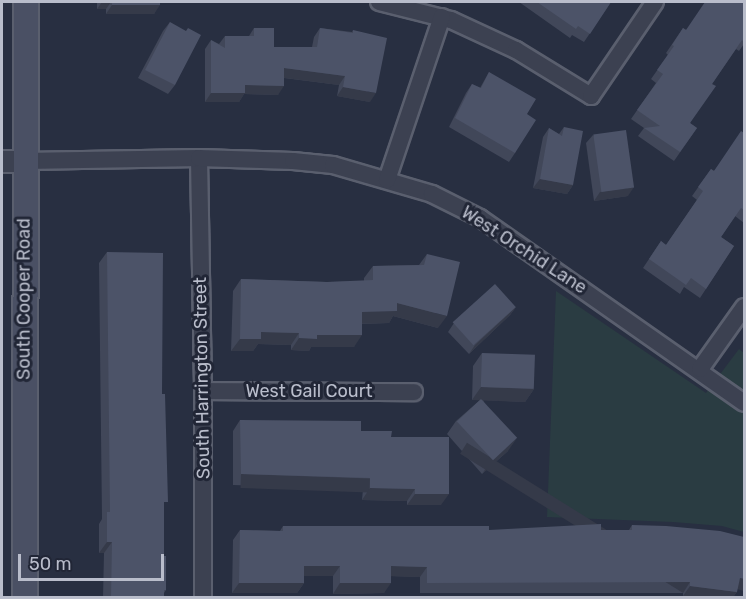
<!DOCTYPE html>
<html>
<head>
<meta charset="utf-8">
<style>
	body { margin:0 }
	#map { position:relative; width:746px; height:599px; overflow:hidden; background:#282f41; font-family:Rubik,sans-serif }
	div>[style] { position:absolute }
	.green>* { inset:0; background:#2a3c42 }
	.roads { filter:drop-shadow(2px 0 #5a5f6e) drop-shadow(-2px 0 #5a5f6e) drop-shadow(0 2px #5a5f6e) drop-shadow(0 -2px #5a5f6e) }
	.minor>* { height:16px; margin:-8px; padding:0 8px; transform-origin:8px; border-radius:8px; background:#3c4151 }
	.tertiary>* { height:21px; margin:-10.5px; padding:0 10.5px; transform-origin:10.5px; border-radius:10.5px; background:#3c4151 }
	.secondary>* { height:24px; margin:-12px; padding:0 12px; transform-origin:12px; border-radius:12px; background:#4a5064 }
	.wall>* { inset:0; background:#414759 }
	.shaded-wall>* { inset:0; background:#353a49; transform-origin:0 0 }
	.building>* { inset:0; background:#4c5368; transform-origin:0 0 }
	span { translate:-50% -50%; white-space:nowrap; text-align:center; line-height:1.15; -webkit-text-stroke:6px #212636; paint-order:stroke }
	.street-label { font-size:18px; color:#b9bdcb }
	.frame { position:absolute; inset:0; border:3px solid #b9bdcb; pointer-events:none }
	.scale { position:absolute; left:18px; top:554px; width:146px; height:27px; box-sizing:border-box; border:3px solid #b9bdcb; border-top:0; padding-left:8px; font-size:18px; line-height:21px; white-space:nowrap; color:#b9bdcb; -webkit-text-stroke:4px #212636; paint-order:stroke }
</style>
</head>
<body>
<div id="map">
	<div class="green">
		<i style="clip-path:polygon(556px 291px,706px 393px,739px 349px,744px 353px,744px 532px,722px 526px,673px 522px,547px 517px)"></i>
	</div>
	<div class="roads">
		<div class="minor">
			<i style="left:379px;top:2px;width:74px;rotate:14deg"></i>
			<i style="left:451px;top:20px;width:72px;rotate:24.8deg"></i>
			<i style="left:516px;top:50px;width:88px;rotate:31.5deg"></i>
			<i style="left:591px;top:96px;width:114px;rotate:-55.8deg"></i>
			<i style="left:199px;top:158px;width:233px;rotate:89deg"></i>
			<i style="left:203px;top:391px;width:207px;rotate:90deg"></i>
			<i style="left:24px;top:161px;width:175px;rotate:-1deg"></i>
			<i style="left:199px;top:158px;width:94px;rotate:1.8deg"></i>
			<i style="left:293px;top:161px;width:40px;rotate:5.7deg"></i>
			<i style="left:333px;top:165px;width:103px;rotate:16.3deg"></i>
			<i style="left:432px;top:194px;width:54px;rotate:26.6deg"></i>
			<i style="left:480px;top:218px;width:322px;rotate:35deg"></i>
			<i style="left:387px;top:180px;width:172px;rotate:-71.4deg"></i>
			<i style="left:700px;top:369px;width:76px;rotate:-54.6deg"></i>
			<i style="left:203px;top:391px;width:211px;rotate:0.3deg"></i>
		</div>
		<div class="tertiary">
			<i style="left:2px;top:161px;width:22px"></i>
		</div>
		<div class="secondary">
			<i style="left:25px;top:598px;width:596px;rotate:-89.9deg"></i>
		</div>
	</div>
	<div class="wall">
		<i style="clip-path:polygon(97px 2px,160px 2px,154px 14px,106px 14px,106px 9px,97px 9px)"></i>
		<i style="clip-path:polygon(519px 2px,611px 2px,584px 42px,572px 35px,570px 38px)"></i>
		<i style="clip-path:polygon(744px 2px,744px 44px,739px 51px,736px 49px,712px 84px,690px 123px,697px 128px,674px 161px,638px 136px,644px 128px,631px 119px,656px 83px,651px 79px,668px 55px,666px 53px,683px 28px,686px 30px)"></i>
		<i style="clip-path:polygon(170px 22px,175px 85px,168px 94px,138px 78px,163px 31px)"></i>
		<i style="clip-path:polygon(254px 28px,274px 47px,312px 47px,314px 37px,320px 28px,352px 32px,353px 30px,370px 102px,337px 96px,339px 85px,284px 78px,278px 95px,244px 94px,239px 102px,205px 102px,205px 49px,211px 40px,219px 44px,225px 36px,249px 36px)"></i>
		<i style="clip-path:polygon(489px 72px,527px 114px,515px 153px,509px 162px,449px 127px,466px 93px,472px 84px,480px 88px)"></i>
		<i style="clip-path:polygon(564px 127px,573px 185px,567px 194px,533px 188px,543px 137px,549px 128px,559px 134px)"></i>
		<i style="clip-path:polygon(744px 133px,744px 223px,735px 216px,721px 237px,734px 246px,700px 298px,684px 287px,680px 294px,643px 268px,661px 241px,666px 245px,697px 200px,692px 196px,711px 169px,714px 171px)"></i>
		<i style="clip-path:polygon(593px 135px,628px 196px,594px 201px,586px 143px)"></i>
		<i style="clip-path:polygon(107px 252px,162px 394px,164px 556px,166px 590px,164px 593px,164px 597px,103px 597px,104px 553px,99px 553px,99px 524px,102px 519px,99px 263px)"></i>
		<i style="clip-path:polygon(427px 254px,438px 328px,393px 316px,389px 323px,362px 324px,354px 347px,311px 347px,309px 351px,291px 350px,291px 345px,258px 344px,253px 351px,231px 351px,233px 291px,241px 279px,327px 282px,364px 281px,364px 278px,373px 266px,419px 265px)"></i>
		<i style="clip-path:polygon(516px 307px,510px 315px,469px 354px,448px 332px,454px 323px)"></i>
		<i style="clip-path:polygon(482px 353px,534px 389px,525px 402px,483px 400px,508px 451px,482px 474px,447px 434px,456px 421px,480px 400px,472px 400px,473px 366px)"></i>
		<i style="clip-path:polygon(240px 420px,361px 431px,391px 437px,441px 505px,407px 505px,407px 501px,362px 500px,363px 489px,233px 485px,233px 431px)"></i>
		<i style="clip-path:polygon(632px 525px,737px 589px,737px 592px,733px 597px,695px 597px,683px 596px,683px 593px,420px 593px,420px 577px,391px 576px,384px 593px,333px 594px,333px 576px,304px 576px,304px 583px,297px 593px,232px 593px,233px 540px,240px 530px,280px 531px,283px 526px,489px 530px,629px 530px)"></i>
	</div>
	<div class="shaded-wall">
		<i style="clip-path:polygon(102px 2px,111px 2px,106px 9px,97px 9px)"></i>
		<i style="clip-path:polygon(112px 5px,160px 5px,154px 14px,106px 14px)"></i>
		<i style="clip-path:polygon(284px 68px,345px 76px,339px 85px,278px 77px)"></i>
		<i style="clip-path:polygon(245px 85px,284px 86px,278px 95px,244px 94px,239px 102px,205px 102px,211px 93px)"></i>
		<i style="clip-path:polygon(343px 87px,376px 93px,370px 102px,337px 96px)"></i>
		<i style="clip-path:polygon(540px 179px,573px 185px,567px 194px,533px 188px)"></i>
		<i style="clip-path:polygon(634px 187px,628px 196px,594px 201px,600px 192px)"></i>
		<i style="clip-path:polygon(397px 303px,447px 316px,438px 328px,393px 316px,389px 323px,353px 324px,362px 312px)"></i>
		<i style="clip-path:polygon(516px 307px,510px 315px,469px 354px,475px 345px)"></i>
		<i style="clip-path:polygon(261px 332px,299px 333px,291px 345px,258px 344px,253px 351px,231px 351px,240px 339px)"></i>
		<i style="clip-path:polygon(317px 335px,362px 335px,354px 347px,311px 347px,309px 351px,291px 350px,299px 338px)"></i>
		<i style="clip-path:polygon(481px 387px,534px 389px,525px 402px,472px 400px)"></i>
		<i style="clip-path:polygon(517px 438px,508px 451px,482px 474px,491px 461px)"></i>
		<i style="left:241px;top:474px;width:129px;height:14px;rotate:2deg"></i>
		<i style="clip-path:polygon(370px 488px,415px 489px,407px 501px,362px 500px)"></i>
		<i style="clip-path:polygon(415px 494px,449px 494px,441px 505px,407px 505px)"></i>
		<i style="clip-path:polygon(107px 542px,112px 542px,104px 553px,99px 553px)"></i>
		<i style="clip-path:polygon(304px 566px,340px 566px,333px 576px,297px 576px)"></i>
		<i style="clip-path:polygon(391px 566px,427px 567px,420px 577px,384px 576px)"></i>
		<i style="clip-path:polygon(740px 578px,744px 579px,744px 591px,733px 588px)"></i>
		<i style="left:690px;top:582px;width:13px;height:263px;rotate:122deg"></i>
		<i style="clip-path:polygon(239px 583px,304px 583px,297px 593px,232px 593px)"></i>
		<i style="clip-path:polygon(340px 583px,391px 583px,384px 593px,333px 594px)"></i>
		<i style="clip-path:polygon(690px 586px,737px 592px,733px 597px,695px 597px,683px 596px)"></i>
	</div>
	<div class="building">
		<i style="left:112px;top:2px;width:48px;height:3px"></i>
		<i style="clip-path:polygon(537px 2px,611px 2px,590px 34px,578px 26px,576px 29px)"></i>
		<i style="clip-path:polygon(705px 2px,744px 2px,744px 42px,742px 40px,712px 84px,716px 86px,690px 123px,697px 128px,680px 152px,644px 128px,660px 126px,637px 110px,663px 74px,657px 70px,674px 46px,672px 45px,683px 28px,686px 30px)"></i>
		<i style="clip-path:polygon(170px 22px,186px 31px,188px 28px,201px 35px,175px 85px,145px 70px)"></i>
		<i style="clip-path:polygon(254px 28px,274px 28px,274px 47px,317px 47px,320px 28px,353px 33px,353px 30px,387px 38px,376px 93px,343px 87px,345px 76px,284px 68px,284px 86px,245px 85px,245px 93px,211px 93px,211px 40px,225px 48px,225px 36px,254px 36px)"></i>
		<i style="clip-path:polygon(489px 72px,536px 99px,527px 114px,536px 120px,515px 153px,455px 118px,472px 84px,481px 88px)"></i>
		<i style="clip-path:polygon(564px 127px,583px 131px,573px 185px,540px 179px,549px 128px,562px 136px)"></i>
		<i style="left:626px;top:130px;width:58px;height:33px;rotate:82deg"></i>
		<i style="clip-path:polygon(741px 131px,744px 133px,744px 210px,741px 208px,721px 237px,734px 246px,706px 289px,691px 278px,686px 285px,649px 259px,661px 241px,666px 245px,703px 191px,698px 187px,711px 169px,714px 171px)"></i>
		<i style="clip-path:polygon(107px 252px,163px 253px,162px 394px,165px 394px,168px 502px,164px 502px,164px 556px,166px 556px,166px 590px,164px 590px,164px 597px,111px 597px,112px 542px,107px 542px,107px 512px,110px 512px)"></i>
		<i style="clip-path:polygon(427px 254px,460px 262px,447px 316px,397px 303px,397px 311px,362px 312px,362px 335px,317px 335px,317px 339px,299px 338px,299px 333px,261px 332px,261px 339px,240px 339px,241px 279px,327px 282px,373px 280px,373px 266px,424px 265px)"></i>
		<i style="left:495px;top:284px;width:31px;height:57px;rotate:48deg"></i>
		<i style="left:482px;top:353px;width:53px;height:34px;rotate:2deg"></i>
		<i style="left:481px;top:399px;width:53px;height:33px;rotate:47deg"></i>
		<i style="clip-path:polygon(240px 420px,361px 421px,361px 431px,392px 431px,391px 437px,449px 437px,449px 494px,415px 494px,415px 489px,370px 488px,370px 478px,241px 474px)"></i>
		<i style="clip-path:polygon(601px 524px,601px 530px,632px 530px,632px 525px,666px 526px,720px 531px,744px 537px,744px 579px,740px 578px,737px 592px,690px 586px,690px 582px,427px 583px,427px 567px,391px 566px,391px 583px,340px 583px,340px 566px,304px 566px,304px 583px,239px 583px,240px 530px,283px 531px,283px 526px,489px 526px,489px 530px)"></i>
	</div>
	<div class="street-label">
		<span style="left:524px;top:250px;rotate:33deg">West Orchid Lane</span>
		<span style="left:24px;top:299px;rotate:-90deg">South Cooper Road</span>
		<span style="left:202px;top:378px;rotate:-91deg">South Harrington Street</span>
		<span style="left:309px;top:391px">West Gail Court</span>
	</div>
	<div class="frame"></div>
	<div class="scale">50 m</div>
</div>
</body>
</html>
